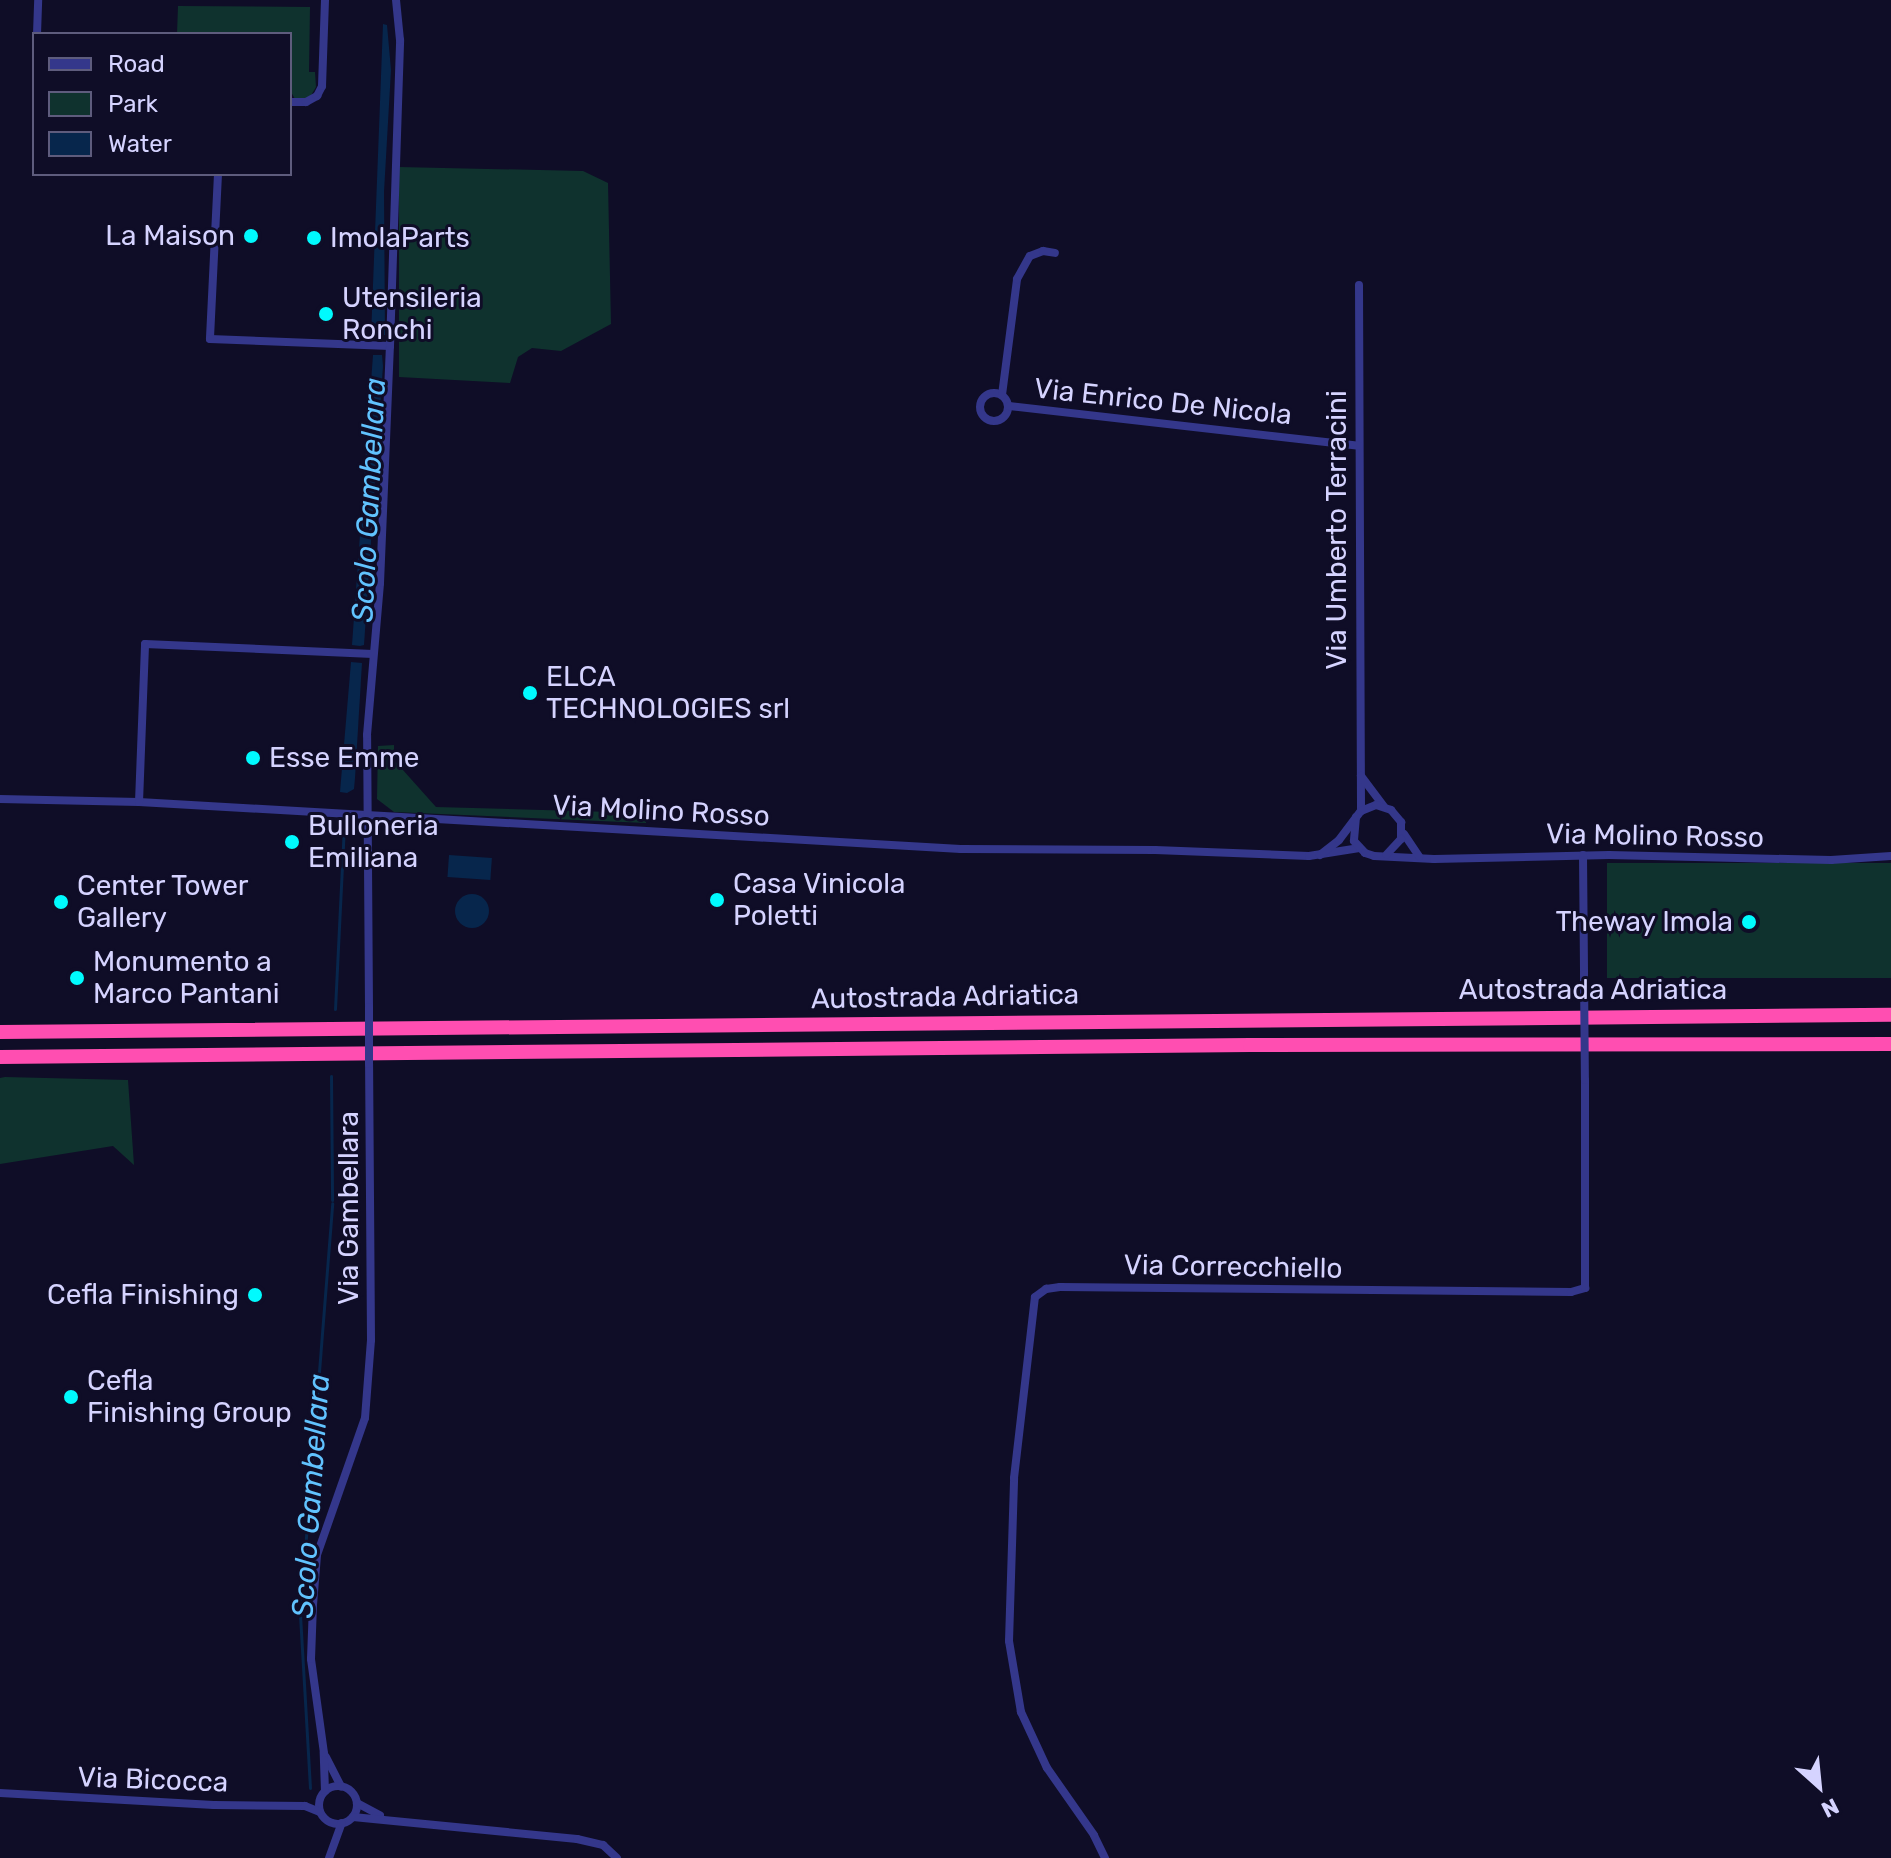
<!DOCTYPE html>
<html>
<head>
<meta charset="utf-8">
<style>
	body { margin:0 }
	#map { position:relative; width:1891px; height:1858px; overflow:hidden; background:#0f0d27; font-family:Rubik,sans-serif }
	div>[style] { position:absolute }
	.green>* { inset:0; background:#0f322e; transform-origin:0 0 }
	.water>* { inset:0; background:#07264c; transform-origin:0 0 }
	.round { border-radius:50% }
	.stream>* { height:3px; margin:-1.5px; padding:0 1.5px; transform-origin:1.5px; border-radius:1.5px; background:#07264c }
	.minor>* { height:8px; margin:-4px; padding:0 4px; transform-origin:4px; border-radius:4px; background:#34378b }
	.minor>.ring { margin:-4px; padding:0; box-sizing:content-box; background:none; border:8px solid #34378b; border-radius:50% }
	.motorway>* { height:14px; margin:-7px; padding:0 7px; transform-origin:7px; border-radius:7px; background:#ff4eb1 }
	.minor-bridge>* { height:8px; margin:-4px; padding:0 4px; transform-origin:4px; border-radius:4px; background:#34378b }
	.dots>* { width:22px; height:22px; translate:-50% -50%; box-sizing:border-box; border:4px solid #0f0d27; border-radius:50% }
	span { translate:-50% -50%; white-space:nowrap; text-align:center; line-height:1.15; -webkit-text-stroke:6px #0f0d27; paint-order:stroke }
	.poi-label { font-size:28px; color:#d5d3ff }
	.right { translate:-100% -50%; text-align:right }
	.left { translate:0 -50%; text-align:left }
	.street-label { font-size:28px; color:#d5d3ff }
	.water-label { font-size:30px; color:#61c3ff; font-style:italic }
	.legend { position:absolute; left:32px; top:32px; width:260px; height:144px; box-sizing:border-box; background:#0f0d27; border:2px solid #5e5c7d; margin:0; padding:10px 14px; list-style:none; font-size:24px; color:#d5d3ff }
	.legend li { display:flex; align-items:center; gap:16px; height:40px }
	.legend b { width:40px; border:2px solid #5e5c7d }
	.north { position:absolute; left:1779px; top:1746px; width:80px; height:80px; -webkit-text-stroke:6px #0f0d27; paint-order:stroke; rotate:153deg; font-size:22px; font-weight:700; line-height:32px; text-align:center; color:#d5d3ff }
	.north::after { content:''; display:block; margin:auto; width:28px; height:36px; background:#d5d3ff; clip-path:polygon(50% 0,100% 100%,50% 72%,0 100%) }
</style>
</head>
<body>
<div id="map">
	<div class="green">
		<i style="clip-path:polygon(178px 6px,310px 7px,309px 72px,315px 72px,316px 87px,310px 97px,296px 101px,290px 90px,290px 34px,177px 34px)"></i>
		<i style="clip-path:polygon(399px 167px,583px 171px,608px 183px,611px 324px,561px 351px,532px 348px,518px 357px,510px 383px,399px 377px)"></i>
		<i style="clip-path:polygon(394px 745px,394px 760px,436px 807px,646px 813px,646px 823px,394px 812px,377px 799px,378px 746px)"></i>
		<i style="left:1891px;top:863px;width:115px;height:284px;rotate:90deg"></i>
		<i style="clip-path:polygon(5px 1077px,128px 1080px,134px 1165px,113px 1146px,0 1164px,0 1078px)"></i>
	</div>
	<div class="water">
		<i style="clip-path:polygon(383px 24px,387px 25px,391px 70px,384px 192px,385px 335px,371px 337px)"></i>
		<i style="clip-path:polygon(373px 355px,382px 355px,383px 366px,364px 645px,360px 646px,352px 645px)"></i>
		<i style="clip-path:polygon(351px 662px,362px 663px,355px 778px,354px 789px,347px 793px,340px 792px)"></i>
		<i style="left:449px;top:855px;width:43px;height:22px;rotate:4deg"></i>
		<i class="round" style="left:455px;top:894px;width:34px;height:34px"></i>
	</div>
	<div class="stream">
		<i style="left:335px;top:1009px;width:183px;rotate:-87.2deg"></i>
		<i style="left:331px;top:1076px;width:124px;rotate:89.5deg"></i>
		<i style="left:310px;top:1788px;width:175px;rotate:-93.3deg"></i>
		<i style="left:300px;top:1613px;width:411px;rotate:-85.5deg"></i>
	</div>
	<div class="minor">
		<i style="left:37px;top:34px;width:34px;rotate:-88deg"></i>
		<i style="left:290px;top:102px;width:16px"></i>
		<i style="left:306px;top:102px;width:13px;rotate:-29deg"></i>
		<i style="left:317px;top:96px;width:11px;rotate:-63deg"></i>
		<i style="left:322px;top:86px;width:86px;rotate:-88deg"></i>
		<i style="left:218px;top:174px;width:165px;rotate:92.8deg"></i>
		<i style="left:210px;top:339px;width:180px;rotate:2.2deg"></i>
		<i style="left:1359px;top:285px;width:526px;rotate:89.78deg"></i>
		<i class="ring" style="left:980px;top:393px;width:20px;height:20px"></i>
		<i style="left:1002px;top:395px;width:117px;rotate:-82.6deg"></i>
		<i style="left:1017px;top:279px;width:26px;rotate:-61deg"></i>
		<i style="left:1030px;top:256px;width:14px;rotate:-21deg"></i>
		<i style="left:1043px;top:251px;width:12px;rotate:9deg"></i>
		<i style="left:1009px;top:406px;width:352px;rotate:6.5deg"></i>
		<i style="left:1361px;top:776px;width:38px;rotate:53deg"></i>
		<i style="left:0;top:799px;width:139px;rotate:1.2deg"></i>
		<i style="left:139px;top:802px;width:823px;rotate:3.27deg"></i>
		<i style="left:961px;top:849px;width:194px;rotate:0.3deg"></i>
		<i style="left:1155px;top:850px;width:154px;rotate:2.2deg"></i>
		<i style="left:1309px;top:856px;width:51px;rotate:-9.1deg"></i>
		<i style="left:139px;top:802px;width:158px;rotate:-87.8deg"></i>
		<i style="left:145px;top:644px;width:228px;rotate:2.5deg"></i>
		<i style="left:1356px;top:817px;width:24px;rotate:95deg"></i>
		<i style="left:1354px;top:841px;width:16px;rotate:47deg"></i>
		<i style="left:1365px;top:853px;width:9px;rotate:18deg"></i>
		<i style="left:1374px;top:856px;width:60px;rotate:2.9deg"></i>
		<i style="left:1434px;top:859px;width:175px;rotate:-1.3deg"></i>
		<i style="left:1609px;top:855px;width:222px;rotate:1.3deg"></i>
		<i style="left:1831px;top:860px;width:60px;rotate:-3.8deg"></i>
		<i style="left:1404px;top:834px;width:27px;rotate:56deg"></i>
		<i style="left:1320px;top:855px;width:24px;rotate:-38deg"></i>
		<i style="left:1339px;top:840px;width:36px;rotate:-53deg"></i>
		<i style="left:1361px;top:811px;width:16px;rotate:-22deg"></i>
		<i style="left:1376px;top:805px;width:16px;rotate:18deg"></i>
		<i style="left:1391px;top:810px;width:16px;rotate:50deg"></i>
		<i style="left:1401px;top:822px;width:17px;rotate:90deg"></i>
		<i style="left:1401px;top:839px;width:21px;rotate:133deg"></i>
		<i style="left:1583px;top:855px;width:119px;rotate:89.5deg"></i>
		<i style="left:369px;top:1007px;width:272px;rotate:-90.4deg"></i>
		<i style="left:367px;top:735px;width:153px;rotate:-85.1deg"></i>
		<i style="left:380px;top:583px;width:237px;rotate:-87.6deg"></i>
		<i style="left:390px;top:346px;width:306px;rotate:-88.1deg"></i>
		<i style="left:400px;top:40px;width:40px;rotate:-95.7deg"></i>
		<i style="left:326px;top:1757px;width:33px;rotate:63deg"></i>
		<i class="ring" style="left:319px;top:1786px;width:30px;height:30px"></i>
		<i style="left:325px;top:1791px;width:38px;rotate:-92deg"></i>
		<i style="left:324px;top:1753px;width:95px;rotate:-97.9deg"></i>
		<i style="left:311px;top:1659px;width:54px;rotate:-87.9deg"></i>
		<i style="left:313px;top:1605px;width:50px;rotate:-85.4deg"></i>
		<i style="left:317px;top:1555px;width:145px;rotate:-70.7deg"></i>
		<i style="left:365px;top:1418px;width:78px;rotate:-85.6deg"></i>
		<i style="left:371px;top:1340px;width:276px;rotate:-90.4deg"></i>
		<i style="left:0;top:1793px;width:214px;rotate:3.2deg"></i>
		<i style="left:214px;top:1805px;width:91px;rotate:0.6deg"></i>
		<i style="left:305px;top:1806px;width:16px;rotate:22deg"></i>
		<i style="left:357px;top:1803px;width:26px;rotate:28deg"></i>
		<i style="left:353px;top:1817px;width:225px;rotate:5.6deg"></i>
		<i style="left:577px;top:1839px;width:27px;rotate:13deg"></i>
		<i style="left:603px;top:1845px;width:19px;rotate:43deg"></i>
		<i style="left:329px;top:1858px;width:37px;rotate:-70deg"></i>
		<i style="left:1105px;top:1858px;width:25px;rotate:-116deg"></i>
		<i style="left:1094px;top:1835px;width:82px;rotate:-125deg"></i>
		<i style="left:1047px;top:1768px;width:62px;rotate:-114.9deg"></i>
		<i style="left:1021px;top:1712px;width:72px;rotate:-99.6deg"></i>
		<i style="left:1009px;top:1641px;width:163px;rotate:-88.2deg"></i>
		<i style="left:1014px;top:1478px;width:182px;rotate:-83.4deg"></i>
		<i style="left:1035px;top:1297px;width:14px;rotate:-36deg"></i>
		<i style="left:1046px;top:1289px;width:14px;rotate:-8deg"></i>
		<i style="left:1060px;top:1287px;width:511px;rotate:0.56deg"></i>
		<i style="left:1571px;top:1292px;width:15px;rotate:-16deg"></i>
		<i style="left:1585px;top:1288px;width:208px;rotate:-90deg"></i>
	</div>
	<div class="motorway">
		<i style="left:0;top:1032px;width:1891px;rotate:-0.52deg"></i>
		<i style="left:0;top:1057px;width:1250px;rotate:-0.55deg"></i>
		<i style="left:1250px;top:1045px;width:641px;rotate:-0.09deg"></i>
	</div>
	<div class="minor-bridge">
		<i style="left:1584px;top:974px;width:106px;rotate:89.5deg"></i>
		<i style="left:369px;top:1007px;width:57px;rotate:90deg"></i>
	</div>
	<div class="dots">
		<i style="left:251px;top:236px;background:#00fafe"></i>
		<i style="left:314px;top:238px;background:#00fafe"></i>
		<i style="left:326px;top:314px;background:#00fafe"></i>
		<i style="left:530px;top:693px;background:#00fafe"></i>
		<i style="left:253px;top:758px;background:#00fafe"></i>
		<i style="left:292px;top:842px;background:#00fafe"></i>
		<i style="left:717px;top:900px;background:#00fafe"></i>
		<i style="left:61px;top:902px;background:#00fafe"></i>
		<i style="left:1749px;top:922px;background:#00fafe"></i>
		<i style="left:77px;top:978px;background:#00fafe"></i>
		<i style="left:255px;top:1295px;background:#00fafe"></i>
		<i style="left:71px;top:1397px;background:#00fafe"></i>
	</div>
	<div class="poi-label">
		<span class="right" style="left:235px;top:236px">La Maison</span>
		<span class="left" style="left:330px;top:238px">ImolaParts</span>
		<span class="left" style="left:342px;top:314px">Utensileria<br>Ronchi</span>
		<span class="left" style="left:546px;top:693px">ELCA<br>TECHNOLOGIES srl</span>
		<span class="left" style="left:269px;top:758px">Esse Emme</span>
		<span class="left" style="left:308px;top:842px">Bulloneria<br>Emiliana</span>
		<span class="left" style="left:733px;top:900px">Casa Vinicola<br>Poletti</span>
		<span class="left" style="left:77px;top:902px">Center Tower<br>Gallery</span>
		<span class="right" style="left:1733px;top:922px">Theway Imola</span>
		<span class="left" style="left:93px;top:978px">Monumento a<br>Marco Pantani</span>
		<span class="right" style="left:239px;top:1295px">Cefla Finishing</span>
		<span class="left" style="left:87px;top:1397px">Cefla<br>Finishing Group</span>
	</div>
	<div class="street-label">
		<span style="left:1163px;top:402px;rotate:6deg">Via Enrico De Nicola</span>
		<span style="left:1337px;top:530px;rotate:-90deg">Via Umberto Terracini</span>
		<span style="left:661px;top:811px;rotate:3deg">Via Molino Rosso</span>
		<span style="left:1655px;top:836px;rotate:1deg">Via Molino Rosso</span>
		<span style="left:1593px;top:990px">Autostrada Adriatica</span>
		<span style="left:945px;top:997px;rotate:-1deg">Autostrada Adriatica</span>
		<span style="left:349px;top:1208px;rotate:-90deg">Via Gambellara</span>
		<span style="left:1233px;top:1267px;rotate:1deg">Via Correcchiello</span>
		<span style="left:153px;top:1780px;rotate:2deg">Via Bicocca</span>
	</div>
	<div class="water-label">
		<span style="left:369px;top:500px;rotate:-87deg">Scolo Gambellara</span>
		<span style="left:311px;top:1496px;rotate:-86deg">Scolo Gambellara</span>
	</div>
	<ul class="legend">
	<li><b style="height:10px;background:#34378b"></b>Road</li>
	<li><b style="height:22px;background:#0f322e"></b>Park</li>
	<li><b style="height:22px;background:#07264c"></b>Water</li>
	</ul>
	<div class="north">N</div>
</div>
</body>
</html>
